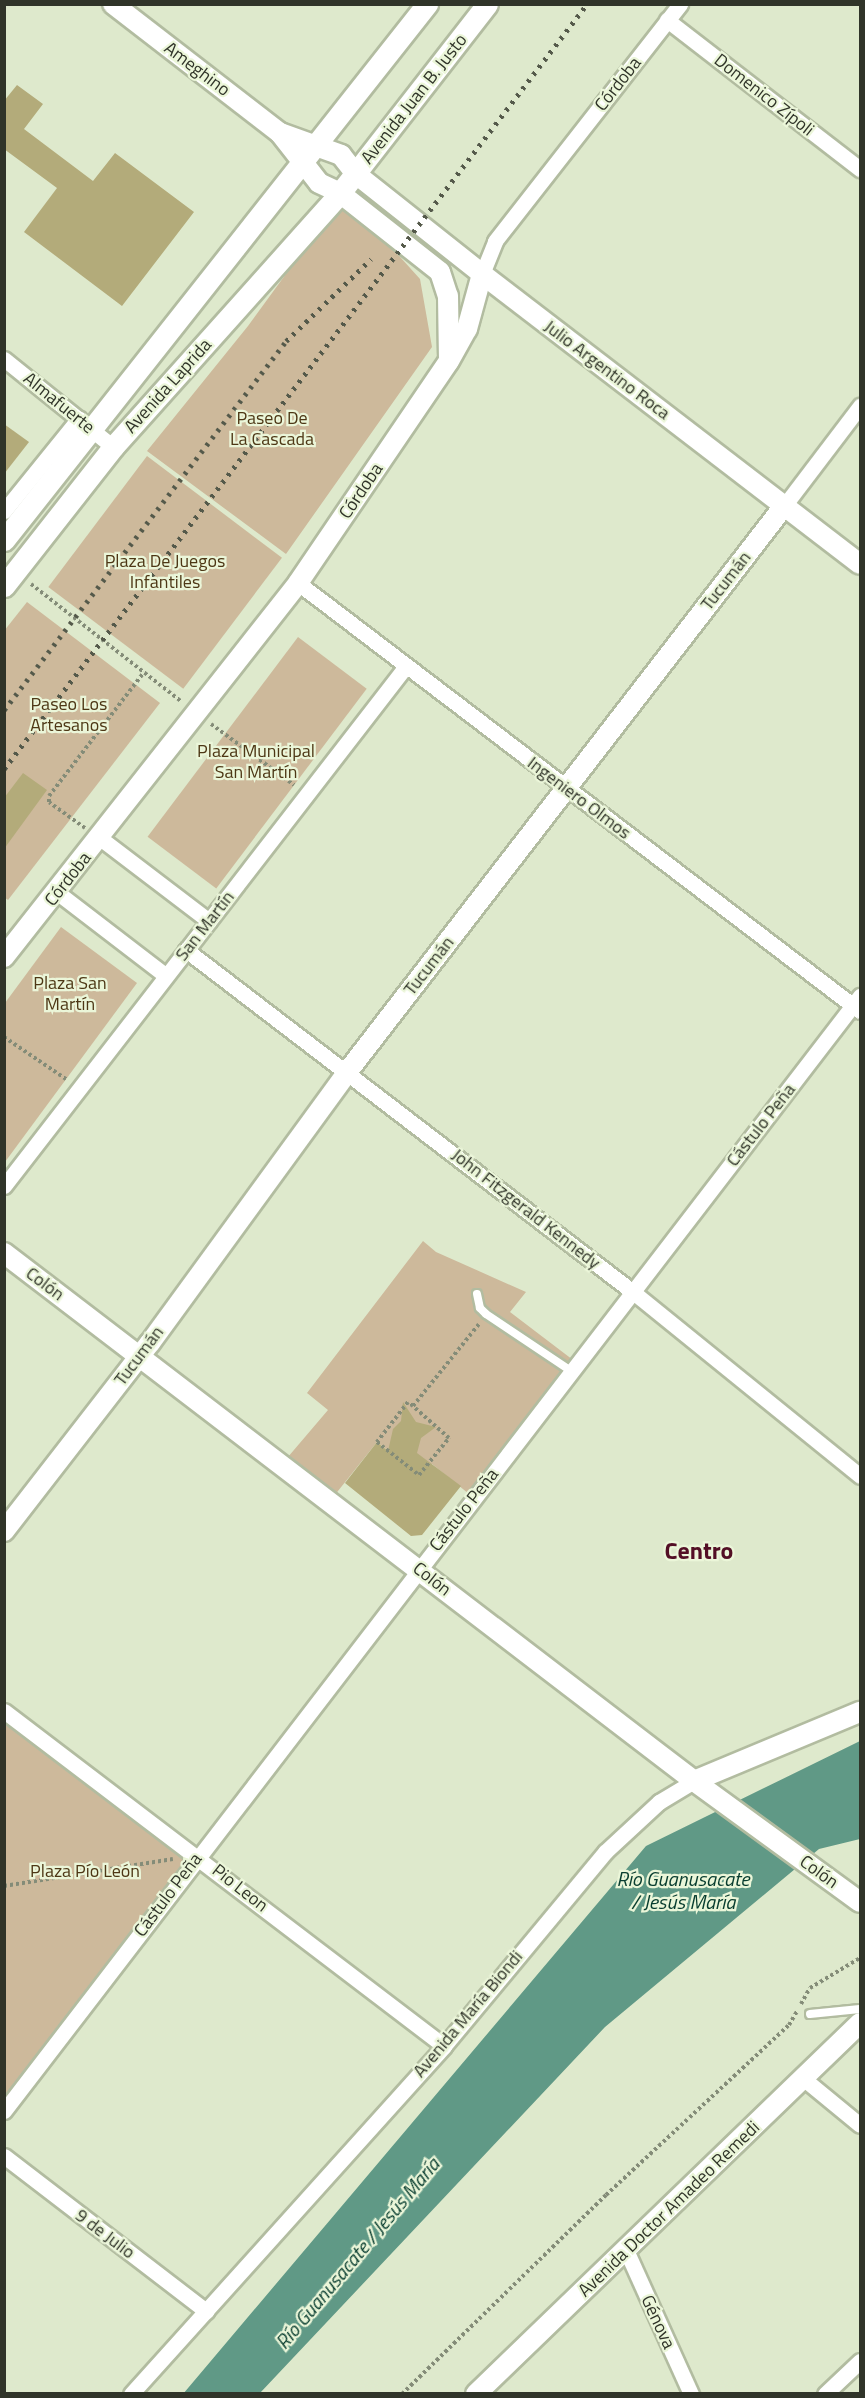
<!DOCTYPE html>
<html>
<head>
<meta charset="utf-8">
<style>
	body { margin:0 }
	#map { position:relative; width:865px; height:2398px; overflow:hidden; background:#dee9cc; font-family:"Titillium Web",sans-serif }
	div>[style] { position:absolute }
	.green>* { inset:0; background:#cdb99b; transform-origin:0 0 }
	.water>* { inset:0; background:#609986 }
	.building>* { inset:0; background:#b3ab7a }
	.path>* { height:4px; margin-top:-2px; transform-origin:0; background:repeating-linear-gradient(90deg,#848c78 0 3px,transparent 0 6px) }
	.roads { filter:drop-shadow(2px 0 #b2bca0) drop-shadow(-2px 0 #b2bca0) drop-shadow(0 2px #b2bca0) drop-shadow(0 -2px #b2bca0) }
	.service>* { height:8px; margin:-4px; padding:0 4px; transform-origin:4px; border-radius:4px; background:#fff }
	.minor>* { height:15px; margin:-7.5px; padding:0 7.5px; transform-origin:7.5px; border-radius:7.5px; background:#fff }
	.tertiary>* { height:20px; margin:-10px; padding:0 10px; transform-origin:10px; border-radius:10px; background:#fff }
	.secondary>* { height:21px; margin:-10.5px; padding:0 10.5px; transform-origin:10.5px; border-radius:10.5px; background:#fff }
	.rail>* { height:4.5px; margin-top:-2.25px; transform-origin:0; background:repeating-linear-gradient(90deg,#54594a 0 3px,transparent 0 9px) }
	span { translate:-50% -50%; white-space:nowrap; text-align:center; line-height:1.15; -webkit-text-stroke:4.5px #ebf6d9; paint-order:stroke }
	.street-label { font-size:18px; color:#303429 }
	.park-label { font-size:18px; color:#4d3715 }
	.water-label { font-size:20px; color:#083d2f; font-style:italic }
	.district-label { font-size:24px; color:#530f25; font-weight:700 }
	.frame { position:absolute; inset:0; border:6px solid #303429; pointer-events:none }
</style>
</head>
<body>
<div id="map">
	<div class="green">
		<i style="clip-path:polygon(337px 204px,392px 248px,420px 279px,432px 347px,286px 554px,147px 451px,248px 326px)"></i>
		<i style="left:147px;top:456px;width:169px;height:164px;rotate:37deg"></i>
		<i style="clip-path:polygon(27px 602px,160px 703px,8px 900px,4px 897px,4px 631px)"></i>
		<i style="left:298px;top:637px;width:86px;height:250px;rotate:37deg"></i>
		<i style="clip-path:polygon(61px 927px,137px 983px,5px 1162px,5px 1003px)"></i>
		<i style="clip-path:polygon(423px 1241px,436px 1252px,526px 1292px,510px 1312px,577px 1363px,474px 1498px,432px 1464px,421px 1477px,377px 1442px,330px 1501px,282px 1464px,328px 1410px,307px 1393px)"></i>
		<i style="clip-path:polygon(4px 1711px,198px 1855px,4px 2111px)"></i>
	</div>
	<div class="water">
		<i style="clip-path:polygon(860px 1741px,860px 1839px,819px 1849px,605px 2027px,260px 2393px,183px 2394px,646px 1846px)"></i>
	</div>
	<div class="building">
		<i style="clip-path:polygon(17px 85px,43px 104px,24px 129px,93px 181px,115px 153px,194px 212px,122px 306px,24px 232px,57px 188px,4px 149px,4px 101px)"></i>
		<i style="clip-path:polygon(4px 424px,29px 442px,4px 474px)"></i>
		<i style="clip-path:polygon(23px 773px,47px 790px,4px 849px,4px 798px)"></i>
		<i style="clip-path:polygon(403px 1402px,416px 1422px,436px 1427px,421px 1438px,417px 1453px,461px 1486px,422px 1535px,411px 1536px,345px 1483px,377px 1442px,388px 1451px,393px 1429px,401px 1421px)"></i>
	</div>
	<div class="path">
		<i style="left:31px;top:584px;width:190px;rotate:38deg"></i>
		<i style="left:211px;top:724px;width:103px;rotate:36.3deg"></i>
		<i style="left:85px;top:828px;width:44px;rotate:-144.2deg"></i>
		<i style="left:49px;top:802px;width:6px;rotate:-90deg"></i>
		<i style="left:49px;top:796px;width:156px;rotate:-52.5deg"></i>
		<i style="left:4px;top:1037px;width:75px;rotate:34.1deg"></i>
		<i style="left:413px;top:1406px;width:6px;rotate:-141deg"></i>
		<i style="left:408px;top:1402px;width:51px;rotate:127.8deg"></i>
		<i style="left:377px;top:1442px;width:53px;rotate:38.2deg"></i>
		<i style="left:419px;top:1475px;width:48px;rotate:-51deg"></i>
		<i style="left:449px;top:1438px;width:48px;rotate:-138.4deg"></i>
		<i style="left:413px;top:1406px;width:105px;rotate:-51.2deg"></i>
		<i style="left:4px;top:1886px;width:171px;rotate:-9.1deg"></i>
		<i style="left:801px;top:2004px;width:18px;rotate:-61deg"></i>
		<i style="left:810px;top:1988px;width:58px;rotate:-31deg"></i>
		<i style="left:402px;top:2394px;width:285px;rotate:-44.3deg"></i>
		<i style="left:606px;top:2195px;width:250px;rotate:-42.9deg"></i>
		<i style="left:789px;top:2025px;width:16px;rotate:-60deg"></i>
	</div>
	<div class="roads">
		<div class="service">
			<i style="left:477px;top:1294px;width:14px;rotate:78deg"></i>
			<i style="left:480px;top:1308px;width:8px;rotate:45deg"></i>
			<i style="left:486px;top:1314px;width:102px;rotate:33.8deg"></i>
			<i style="left:810px;top:2014px;width:50px;rotate:-5.7deg"></i>
		</div>
		<div class="minor">
			<i style="left:667px;top:20px;width:244px;rotate:37.7deg"></i>
			<i style="left:482px;top:274px;width:35px;rotate:-68deg"></i>
			<i style="left:495px;top:241px;width:301px;rotate:-52deg"></i>
			<i style="left:4px;top:359px;width:140px;rotate:38.9deg"></i>
			<i style="left:784px;top:506px;width:126px;rotate:-52.8deg"></i>
			<i style="left:4px;top:511px;width:119px;rotate:-51.1deg"></i>
			<i style="left:298px;top:583px;width:706px;rotate:37.29deg"></i>
			<i style="left:100px;top:838px;width:137px;rotate:37.3deg"></i>
			<i style="left:58px;top:893px;width:136px;rotate:37.5deg"></i>
			<i style="left:186px;top:950px;width:563px;rotate:37.42deg"></i>
			<i style="left:633px;top:1292px;width:292px;rotate:39deg"></i>
			<i style="left:4px;top:1186px;width:657px;rotate:-52.29deg"></i>
			<i style="left:4px;top:1711px;width:553px;rotate:37.28deg"></i>
			<i style="left:804px;top:2079px;width:72px;rotate:39.4deg"></i>
			<i style="left:4px;top:2111px;width:1406px;rotate:-52.49deg"></i>
			<i style="left:4px;top:2156px;width:255px;rotate:37.5deg"></i>
			<i style="left:626px;top:2250px;width:158px;rotate:65.7deg"></i>
			<i style="left:131px;top:2394px;width:468px;rotate:-48deg"></i>
			<i style="left:444px;top:2046px;width:252px;rotate:-50.3deg"></i>
			<i style="left:605px;top:1852px;width:74px;rotate:-42.8deg"></i>
			<i style="left:659px;top:1802px;width:41px;rotate:-31deg"></i>
			<i style="left:825px;top:2394px;width:48px;rotate:-43.3deg"></i>
		</div>
		<div class="tertiary">
			<i style="left:113px;top:4px;width:211px;rotate:37.7deg"></i>
			<i style="left:280px;top:133px;width:63px;rotate:52deg"></i>
			<i style="left:319px;top:183px;width:23px;rotate:25deg"></i>
			<i style="left:340px;top:193px;width:127px;rotate:38.3deg"></i>
			<i style="left:440px;top:272px;width:25px;rotate:72deg"></i>
			<i style="left:448px;top:296px;width:63px;rotate:89.1deg"></i>
			<i style="left:280px;top:133px;width:65px;rotate:19.8deg"></i>
			<i style="left:341px;top:155px;width:24px;rotate:52deg"></i>
			<i style="left:356px;top:174px;width:161px;rotate:38.4deg"></i>
			<i style="left:482px;top:274px;width:476px;rotate:37.5deg"></i>
			<i style="left:4px;top:957px;width:476px;rotate:-51.8deg"></i>
			<i style="left:298px;top:583px;width:268px;rotate:-55.8deg"></i>
			<i style="left:449px;top:361px;width:37px;rotate:-61deg"></i>
			<i style="left:467px;top:329px;width:57px;rotate:-74.7deg"></i>
			<i style="left:4px;top:1253px;width:869px;rotate:37.42deg"></i>
			<i style="left:694px;top:1781px;width:205px;rotate:36.1deg"></i>
			<i style="left:4px;top:1531px;width:238px;rotate:-52.2deg"></i>
			<i style="left:150px;top:1343px;width:336px;rotate:-53.9deg"></i>
			<i style="left:348px;top:1071px;width:714px;rotate:-52.34deg"></i>
			<i style="left:694px;top:1781px;width:180px;rotate:-22.6deg"></i>
			<i style="left:476px;top:2394px;width:534px;rotate:-44.01deg"></i>
		</div>
		<div class="secondary">
			<i style="left:4px;top:540px;width:683px;rotate:-51.72deg"></i>
			<i style="left:4px;top:586px;width:177px;rotate:-51.9deg"></i>
			<i style="left:113px;top:447px;width:341px;rotate:-48.2deg"></i>
			<i style="left:340px;top:193px;width:239px;rotate:-52.1deg"></i>
		</div>
	</div>
	<div class="rail">
		<i style="left:4px;top:710px;width:464px;rotate:-52.6deg"></i>
		<i style="left:286px;top:341px;width:118px;rotate:-44deg"></i>
		<i style="left:4px;top:769px;width:962px;rotate:-52.69deg"></i>
	</div>
	<div class="street-label">
		<span style="left:197px;top:69px;rotate:37deg">Ameghino</span>
		<span style="left:618px;top:84px;rotate:-52deg">Córdoba</span>
		<span style="left:764px;top:95px;rotate:38deg">Domenico Zípoli</span>
		<span style="left:414px;top:99px;rotate:-52deg">Avenida Juan B. Justo</span>
		<span style="left:607px;top:370px;rotate:37deg">Julio Argentino Roca</span>
		<span style="left:168px;top:386px;rotate:-48deg">Avenida Laprida</span>
		<span style="left:59px;top:403px;rotate:39deg">Almafuerte</span>
		<span style="left:361px;top:491px;rotate:-56deg">Córdoba</span>
		<span style="left:726px;top:581px;rotate:-52deg">Tucumán</span>
		<span style="left:579px;top:798px;rotate:37deg">Ingeniero Olmos</span>
		<span style="left:68px;top:879px;rotate:-52deg">Córdoba</span>
		<span style="left:205px;top:926px;rotate:-52deg">San Martín</span>
		<span style="left:429px;top:966px;rotate:-52deg">Tucumán</span>
		<span style="left:761px;top:1125px;rotate:-52deg">Cástulo Peña</span>
		<span style="left:526px;top:1209px;rotate:38deg">John Fitzgerald Kennedy</span>
		<span style="left:45px;top:1284px;rotate:37deg">Colón</span>
		<span style="left:139px;top:1356px;rotate:-53deg">Tucumán</span>
		<span style="left:464px;top:1510px;rotate:-52deg">Cástulo Peña</span>
		<span style="left:432px;top:1579px;rotate:38deg">Colón</span>
		<span style="left:819px;top:1872px;rotate:36deg">Colón</span>
		<span style="left:240px;top:1888px;rotate:38deg">Pio Leon</span>
		<span style="left:168px;top:1895px;rotate:-53deg">Cástulo Peña</span>
		<span style="left:468px;top:2014px;rotate:-50deg">Avenida María Biondi</span>
		<span style="left:669px;top:2209px;rotate:-44deg">Avenida Doctor Amadeo Remedi</span>
		<span style="left:105px;top:2234px;rotate:37deg">9 de Julio</span>
		<span style="left:658px;top:2322px;rotate:65deg">Génova</span>
	</div>
	<div class="park-label">
		<span style="left:272px;top:429px">Paseo De<br>La Cascada</span>
		<span style="left:165px;top:572px">Plaza De Juegos<br>Infantiles</span>
		<span style="left:69px;top:715px">Paseo Los<br>Artesanos</span>
		<span style="left:256px;top:762px">Plaza Municipal<br>San Martín</span>
		<span style="left:70px;top:994px">Plaza San<br>Martín</span>
		<span style="left:85px;top:1871px">Plaza Pío León</span>
	</div>
	<div class="water-label">
		<span style="left:683px;top:1890px">Río Guanusacate<br>/ Jesús María</span>
		<span style="left:357px;top:2253px;rotate:-50deg">Río Guanusacate / Jesús María</span>
	</div>
	<div class="district-label">
		<span style="left:699px;top:1551px">Centro</span>
	</div>
	<div class="frame"></div>
</div>
</body>
</html>
